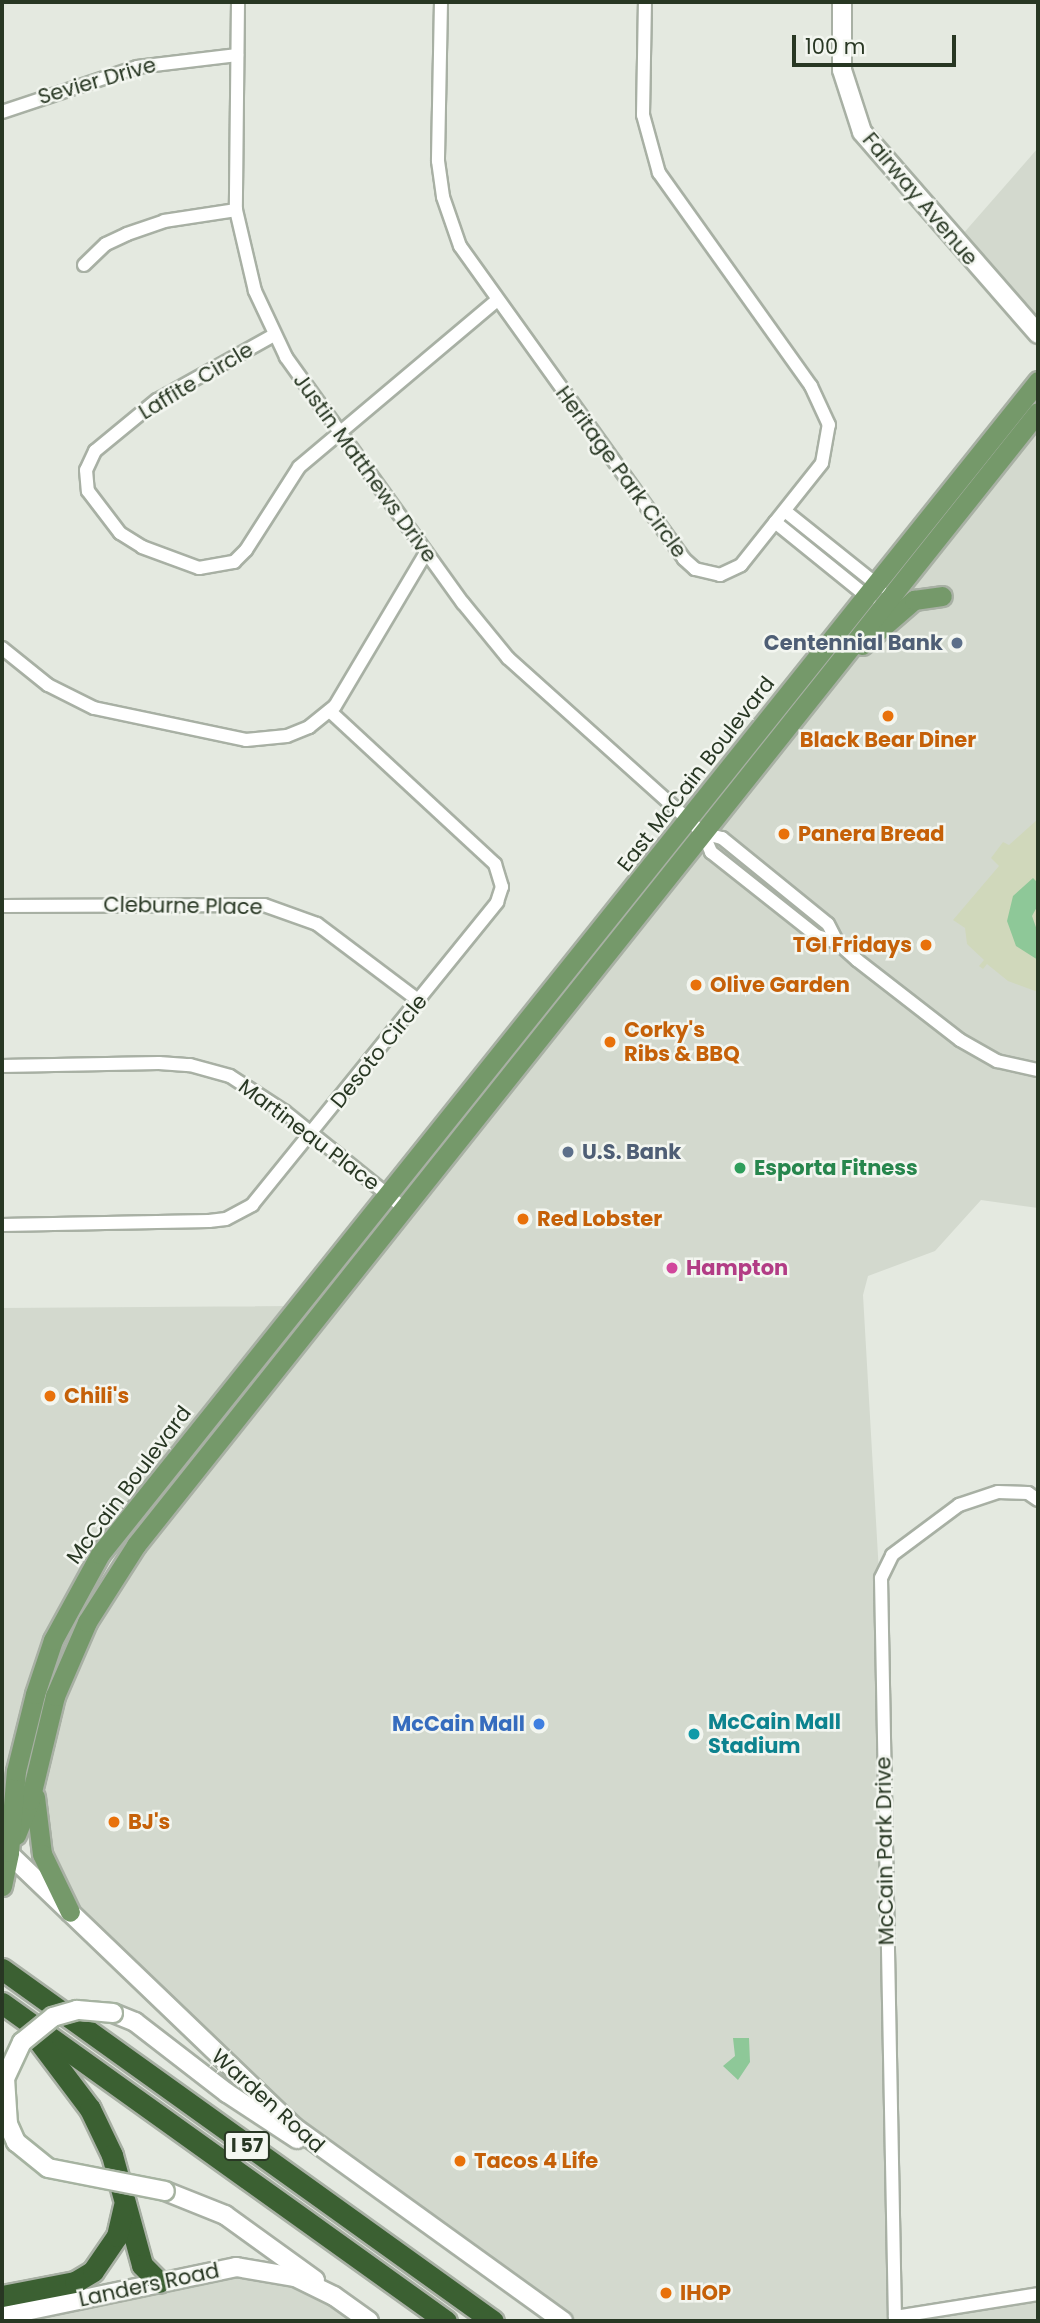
<!DOCTYPE html>
<html>
<head>
<meta charset="utf-8">
<style>
	body { margin:0 }
	#map { position:relative; width:1040px; height:2323px; overflow:hidden; background:#e4e9e0; font-family:Poppins,sans-serif }
	div>[style] { position:absolute }
	.built>* { inset:0; background:#d3d9ce }
	.green>* { inset:0; background:#d0d8bb }
	.water>* { inset:0; background:#8ec898 }
	.roads { filter:drop-shadow(2px 0 #a8b0a4) drop-shadow(-2px 0 #a8b0a4) drop-shadow(0 2px #a8b0a4) drop-shadow(0 -2px #a8b0a4) }
	.street>* { height:12px; margin:-6px; padding:0 6px; transform-origin:6px; border-radius:6px; background:#fff }
	.secondary>* { height:18px; margin:-9px; padding:0 9px; transform-origin:9px; border-radius:9px; background:#fff }
	.primary>* { height:19px; margin:-9.5px; padding:0 9.5px; transform-origin:9.5px; border-radius:9.5px; background:#75996a }
	.highway>* { height:21px; margin:-10.5px; padding:0 10.5px; transform-origin:10.5px; border-radius:10.5px; background:#3b6032 }
	.bridges { filter:drop-shadow(2px 0 #a6b3a1) drop-shadow(-2px 0 #a6b3a1) drop-shadow(0 2px #a6b3a1) drop-shadow(0 -2px #a6b3a1) }
	.secondary-bridge>* { height:18px; margin:-9px; padding:0 9px; transform-origin:9px; border-radius:9px; background:#fff }
	.dots>* { width:19px; height:19px; translate:-50% -50%; box-sizing:border-box; border:4px solid #f3f6f0; border-radius:50% }
	span { translate:-50% -50%; white-space:nowrap; text-align:center; line-height:1.15; -webkit-text-stroke:5px #f3f6f0; paint-order:stroke }
	.shield-label span { padding:2px 5px; background:#f3f6f0; border:2px solid; border-radius:5px; -webkit-text-stroke-width:0 }
	.shield-label { font-size:19px; color:#283723; font-weight:700 }
	.street-label { font-size:21px; color:#283723 }
	.service-label { font-size:21px; color:#4e5e75; font-weight:700 }
	.right { translate:-100% -50%; text-align:right }
	.left { translate:0 -50%; text-align:left }
	.food-label { font-size:21px; color:#c56008; font-weight:700 }
	.leisure-label { font-size:21px; color:#27864d; font-weight:700 }
	.hotel-label { font-size:21px; color:#b23c85; font-weight:700 }
	.culture-label { font-size:21px; color:#0d838f; font-weight:700 }
	.shop-label { font-size:21px; color:#366cbe; font-weight:700 }
	.frame { position:absolute; inset:0; border:4px solid #283723; pointer-events:none }
	.scale { position:absolute; left:792px; top:35px; width:164px; height:32px; box-sizing:border-box; border:4px solid #283723; border-top:0; padding-left:9px; font-size:21px; line-height:24px; white-space:nowrap; color:#283723; -webkit-text-stroke:5px #f3f6f0; paint-order:stroke }
</style>
</head>
<body>
<div id="map">
	<div class="built">
		<i style="clip-path:polygon(1038px 148px,1038px 333px,955px 243px)"></i>
		<i style="clip-path:polygon(1038px 413px,1038px 1208px,981px 1200px,935px 1251px,868px 1276px,863px 1295px,881px 1608px,895px 2316px,1038px 2293px,1038px 2321px,560px 2321px,337px 2162px,70px 1912px,30px 1800px,87px 1622px)"></i>
		<i style="clip-path:polygon(300px 1306px,100px 1554px,53px 1640px,2px 1848px,2px 1308px)"></i>
		<i style="clip-path:polygon(221px 2269px,306px 2282px,363px 2321px,2px 2321px)"></i>
	</div>
	<div class="green">
		<i style="clip-path:polygon(1038px 819px,1038px 992px,1008px 981px,987px 964px,983px 969px,979px 966px,984px 960px,967px 944px,965px 928px,953px 920px,999px 866px,991px 858px,1003px 842px,1009px 845px)"></i>
	</div>
	<div class="water">
		<i style="clip-path:polygon(1033px 878px,1038px 883px,1038px 905px,1032px 916px,1038px 933px,1038px 960px,1016px 946px,1007px 921px,1013px 896px)"></i>
		<i style="clip-path:polygon(733px 2038px,749px 2038px,750px 2062px,738px 2080px,723px 2066px,735px 2056px)"></i>
	</div>
	<div class="roads">
		<div class="street">
			<i style="left:238px;top:2px;width:208px;rotate:90.6deg"></i>
			<i style="left:236px;top:210px;width:83px;rotate:76.8deg"></i>
			<i style="left:255px;top:291px;width:73px;rotate:64.8deg"></i>
			<i style="left:286px;top:357px;width:303px;rotate:54.3deg"></i>
			<i style="left:463px;top:603px;width:71px;rotate:50.7deg"></i>
			<i style="left:508px;top:658px;width:262px;rotate:41.9deg"></i>
			<i style="left:703px;top:833px;width:21px;rotate:67deg"></i>
			<i style="left:711px;top:852px;width:135px;rotate:38.4deg"></i>
			<i style="left:817px;top:936px;width:21px;rotate:17deg"></i>
			<i style="left:441px;top:2px;width:159px;rotate:91.1deg"></i>
			<i style="left:438px;top:161px;width:36px;rotate:82deg"></i>
			<i style="left:443px;top:197px;width:52px;rotate:70.9deg"></i>
			<i style="left:460px;top:246px;width:385px;rotate:54.4deg"></i>
			<i style="left:684px;top:559px;width:15px;rotate:42deg"></i>
			<i style="left:695px;top:569px;width:26px;rotate:13deg"></i>
			<i style="left:720px;top:575px;width:23px;rotate:-25deg"></i>
			<i style="left:741px;top:565px;width:130px;rotate:-51.5deg"></i>
			<i style="left:822px;top:463px;width:39px;rotate:-80deg"></i>
			<i style="left:829px;top:425px;width:43px;rotate:-114.8deg"></i>
			<i style="left:811px;top:386px;width:262px;rotate:-125.5deg"></i>
			<i style="left:659px;top:173px;width:60px;rotate:-105.4deg"></i>
			<i style="left:643px;top:115px;width:113px;rotate:-89deg"></i>
			<i style="left:2px;top:112px;width:142px;rotate:-18.4deg"></i>
			<i style="left:137px;top:67px;width:101px;rotate:-6.8deg"></i>
			<i style="left:84px;top:265px;width:30px;rotate:-44deg"></i>
			<i style="left:106px;top:244px;width:23px;rotate:-25deg"></i>
			<i style="left:127px;top:234px;width:39px;rotate:-19deg"></i>
			<i style="left:164px;top:221px;width:73px;rotate:-8.7deg"></i>
			<i style="left:274px;top:335px;width:134px;rotate:150.9deg"></i>
			<i style="left:157px;top:400px;width:80px;rotate:140.6deg"></i>
			<i style="left:95px;top:451px;width:21px;rotate:115deg"></i>
			<i style="left:86px;top:470px;width:21px;rotate:85deg"></i>
			<i style="left:88px;top:491px;width:53px;rotate:52.7deg"></i>
			<i style="left:120px;top:533px;width:26px;rotate:32deg"></i>
			<i style="left:142px;top:547px;width:61px;rotate:20.2deg"></i>
			<i style="left:199px;top:568px;width:36px;rotate:-10deg"></i>
			<i style="left:234px;top:562px;width:17px;rotate:-45deg"></i>
			<i style="left:246px;top:550px;width:98px;rotate:-57.4deg"></i>
			<i style="left:299px;top:467px;width:258px;rotate:-40.1deg"></i>
			<i style="left:785px;top:511px;width:122px;rotate:38.7deg"></i>
			<i style="left:775px;top:522px;width:122px;rotate:39deg"></i>
			<i style="left:2px;top:648px;width:59px;rotate:38.8deg"></i>
			<i style="left:48px;top:685px;width:51px;rotate:26.6deg"></i>
			<i style="left:94px;top:708px;width:155px;rotate:11.9deg"></i>
			<i style="left:246px;top:740px;width:41px;rotate:-5.6deg"></i>
			<i style="left:287px;top:736px;width:24px;rotate:-22deg"></i>
			<i style="left:309px;top:727px;width:33px;rotate:-39deg"></i>
			<i style="left:335px;top:706px;width:178px;rotate:-59.3deg"></i>
			<i style="left:703px;top:833px;width:20px;rotate:15deg"></i>
			<i style="left:722px;top:838px;width:136px;rotate:39.1deg"></i>
			<i style="left:828px;top:924px;width:20px;rotate:63deg"></i>
			<i style="left:837px;top:942px;width:27px;rotate:42deg"></i>
			<i style="left:857px;top:960px;width:130px;rotate:37.8deg"></i>
			<i style="left:960px;top:1040px;width:43px;rotate:29.6deg"></i>
			<i style="left:997px;top:1061px;width:42px;rotate:12.4deg"></i>
			<i style="left:2px;top:906px;width:262px;rotate:-0.2deg"></i>
			<i style="left:264px;top:905px;width:56px;rotate:19.7deg"></i>
			<i style="left:317px;top:924px;width:128px;rotate:37deg"></i>
			<i style="left:2px;top:1066px;width:157px;rotate:-1.1deg"></i>
			<i style="left:159px;top:1063px;width:31px;rotate:4deg"></i>
			<i style="left:190px;top:1065px;width:41px;rotate:15.4deg"></i>
			<i style="left:230px;top:1076px;width:66px;rotate:33.2deg"></i>
			<i style="left:285px;top:1112px;width:153px;rotate:38.9deg"></i>
			<i style="left:2px;top:1225px;width:207px;rotate:-1.1deg"></i>
			<i style="left:209px;top:1221px;width:17px;rotate:-7deg"></i>
			<i style="left:226px;top:1219px;width:30px;rotate:-28deg"></i>
			<i style="left:252px;top:1205px;width:390px;rotate:-51deg"></i>
			<i style="left:497px;top:902px;width:16px;rotate:-72deg"></i>
			<i style="left:502px;top:887px;width:24px;rotate:-107deg"></i>
			<i style="left:495px;top:864px;width:225px;rotate:-137.2deg"></i>
			<i style="left:895px;top:2317px;width:145px;rotate:-9.1deg"></i>
			<i style="left:895px;top:2321px;width:743px;rotate:-91.08deg"></i>
			<i style="left:881px;top:1578px;width:25px;rotate:-64deg"></i>
			<i style="left:892px;top:1555px;width:84px;rotate:-36.7deg"></i>
			<i style="left:959px;top:1505px;width:41px;rotate:-18.4deg"></i>
			<i style="left:998px;top:1492px;width:30px;rotate:2deg"></i>
			<i style="left:1028px;top:1493px;width:12px;rotate:35deg"></i>
		</div>
		<div class="secondary">
			<i style="left:842px;top:2px;width:68px;rotate:90deg"></i>
			<i style="left:842px;top:70px;width:65px;rotate:72.1deg"></i>
			<i style="left:862px;top:132px;width:268px;rotate:48.9deg"></i>
			<i style="left:2px;top:1847px;width:405px;rotate:43.8deg"></i>
			<i style="left:294px;top:2127px;width:332px;rotate:35.8deg"></i>
			<i style="left:113px;top:2013px;width:24px;rotate:22deg"></i>
			<i style="left:135px;top:2022px;width:116px;rotate:37.7deg"></i>
			<i style="left:227px;top:2093px;width:84px;rotate:33.3deg"></i>
			<i style="left:165px;top:2191px;width:65px;rotate:21.8deg"></i>
			<i style="left:225px;top:2215px;width:111px;rotate:35.8deg"></i>
			<i style="left:2px;top:2316px;width:239px;rotate:-11.8deg"></i>
			<i style="left:236px;top:2267px;width:60px;rotate:9.6deg"></i>
			<i style="left:295px;top:2277px;width:43px;rotate:26deg"></i>
			<i style="left:334px;top:2296px;width:43px;rotate:35.5deg"></i>
		</div>
		<div class="primary">
			<i style="left:862px;top:645px;width:69px;rotate:-40.9deg"></i>
			<i style="left:914px;top:600px;width:28px;rotate:-8deg"></i>
			<i style="left:35px;top:1797px;width:57px;rotate:83deg"></i>
			<i style="left:42px;top:1854px;width:64px;rotate:64.2deg"></i>
			<i style="left:16px;top:1835px;width:38px;rotate:-68deg"></i>
			<i style="left:30px;top:1800px;width:107px;rotate:-76.5deg"></i>
			<i style="left:55px;top:1696px;width:81px;rotate:-66.6deg"></i>
			<i style="left:87px;top:1622px;width:91px;rotate:-57.5deg"></i>
			<i style="left:136px;top:1545px;width:1448px;rotate:-51.48deg"></i>
			<i style="left:2px;top:1886px;width:35px;rotate:-78deg"></i>
			<i style="left:9px;top:1852px;width:81px;rotate:-85.1deg"></i>
			<i style="left:16px;top:1771px;width:79px;rotate:-76.1deg"></i>
			<i style="left:35px;top:1694px;width:57px;rotate:-71.6deg"></i>
			<i style="left:53px;top:1640px;width:98px;rotate:-61.3deg"></i>
			<i style="left:100px;top:1554px;width:1502px;rotate:-51.35deg"></i>
		</div>
		<div class="highway">
			<i style="left:2px;top:1969px;width:604px;rotate:35.64deg"></i>
			<i style="left:2px;top:2003px;width:546px;rotate:35.61deg"></i>
			<i style="left:35px;top:2036px;width:91px;rotate:53deg"></i>
			<i style="left:90px;top:2109px;width:51px;rotate:64.4deg"></i>
			<i style="left:112px;top:2155px;width:114px;rotate:74.7deg"></i>
			<i style="left:142px;top:2265px;width:24px;rotate:45deg"></i>
			<i style="left:2px;top:2296px;width:74px;rotate:-10.9deg"></i>
			<i style="left:75px;top:2282px;width:21px;rotate:-31deg"></i>
			<i style="left:93px;top:2271px;width:42px;rotate:-55.6deg"></i>
			<i style="left:117px;top:2236px;width:31px;rotate:-77deg"></i>
		</div>
	</div>
	<div class="bridges">
		<div class="secondary-bridge">
			<i style="left:113px;top:2013px;width:36px;rotate:-175deg"></i>
			<i style="left:77px;top:2010px;width:25px;rotate:164deg"></i>
			<i style="left:53px;top:2017px;width:40px;rotate:141deg"></i>
			<i style="left:22px;top:2042px;width:40px;rotate:115deg"></i>
			<i style="left:5px;top:2078px;width:46px;rotate:86.3deg"></i>
			<i style="left:8px;top:2124px;width:20px;rotate:66deg"></i>
			<i style="left:16px;top:2142px;width:41px;rotate:39.1deg"></i>
			<i style="left:48px;top:2168px;width:119px;rotate:11.1deg"></i>
		</div>
	</div>
	<div class="dots">
		<i style="left:957px;top:643px;background:#5c6f8a"></i>
		<i style="left:888px;top:716px;background:#e8710a"></i>
		<i style="left:784px;top:834px;background:#e8710a"></i>
		<i style="left:926px;top:945px;background:#e8710a"></i>
		<i style="left:696px;top:985px;background:#e8710a"></i>
		<i style="left:610px;top:1042px;background:#e8710a"></i>
		<i style="left:568px;top:1152px;background:#5c6f8a"></i>
		<i style="left:740px;top:1168px;background:#2e9e5b"></i>
		<i style="left:523px;top:1219px;background:#e8710a"></i>
		<i style="left:672px;top:1268px;background:#d1479c"></i>
		<i style="left:50px;top:1396px;background:#e8710a"></i>
		<i style="left:539px;top:1724px;background:#3f7fe0"></i>
		<i style="left:694px;top:1734px;background:#0f9aa8"></i>
		<i style="left:114px;top:1822px;background:#e8710a"></i>
		<i style="left:460px;top:2161px;background:#e8710a"></i>
		<i style="left:666px;top:2293px;background:#e8710a"></i>
	</div>
	<div class="shield-label">
		<span style="left:247px;top:2146px">I 57</span>
	</div>
	<div class="street-label">
		<span style="left:97px;top:81px;rotate:-16deg">Sevier Drive</span>
		<span style="left:920px;top:199px;rotate:50deg">Fairway Avenue</span>
		<span style="left:196px;top:381px;rotate:-31deg">Laffite Circle</span>
		<span style="left:365px;top:468px;rotate:54deg">Justin Matthews Drive</span>
		<span style="left:621px;top:472px;rotate:54deg">Heritage Park Circle</span>
		<span style="left:696px;top:774px;rotate:-52deg">East McCain Boulevard</span>
		<span style="left:183px;top:906px;rotate:1deg">Cleburne Place</span>
		<span style="left:379px;top:1051px;rotate:-51deg">Desoto Circle</span>
		<span style="left:309px;top:1135px;rotate:37deg">Martineau Place</span>
		<span style="left:129px;top:1485px;rotate:-53deg">McCain Boulevard</span>
		<span style="left:885px;top:1851px;rotate:-91deg">McCain Park Drive</span>
		<span style="left:268px;top:2101px;rotate:42deg">Warden Road</span>
		<span style="left:149px;top:2285px;rotate:-12deg">Landers Road</span>
	</div>
	<div class="service-label">
		<span class="right" style="left:943px;top:643px">Centennial Bank</span>
		<span class="left" style="left:582px;top:1152px">U.S. Bank</span>
	</div>
	<div class="food-label">
		<span style="left:888px;top:740px">Black Bear Diner</span>
		<span class="left" style="left:798px;top:834px">Panera Bread</span>
		<span class="right" style="left:912px;top:945px">TGI Fridays</span>
		<span class="left" style="left:710px;top:985px">Olive Garden</span>
		<span class="left" style="left:624px;top:1042px">Corky's<br>Ribs &amp; BBQ</span>
		<span class="left" style="left:537px;top:1219px">Red Lobster</span>
		<span class="left" style="left:64px;top:1396px">Chili's</span>
		<span class="left" style="left:128px;top:1822px">BJ's</span>
		<span class="left" style="left:474px;top:2161px">Tacos 4 Life</span>
		<span class="left" style="left:680px;top:2293px">IHOP</span>
	</div>
	<div class="leisure-label">
		<span class="left" style="left:754px;top:1168px">Esporta Fitness</span>
	</div>
	<div class="hotel-label">
		<span class="left" style="left:686px;top:1268px">Hampton</span>
	</div>
	<div class="culture-label">
		<span class="left" style="left:708px;top:1734px">McCain Mall<br>Stadium</span>
	</div>
	<div class="shop-label">
		<span class="right" style="left:525px;top:1724px">McCain Mall</span>
	</div>
	<div class="frame"></div>
	<div class="scale">100 m</div>
</div>
</body>
</html>
